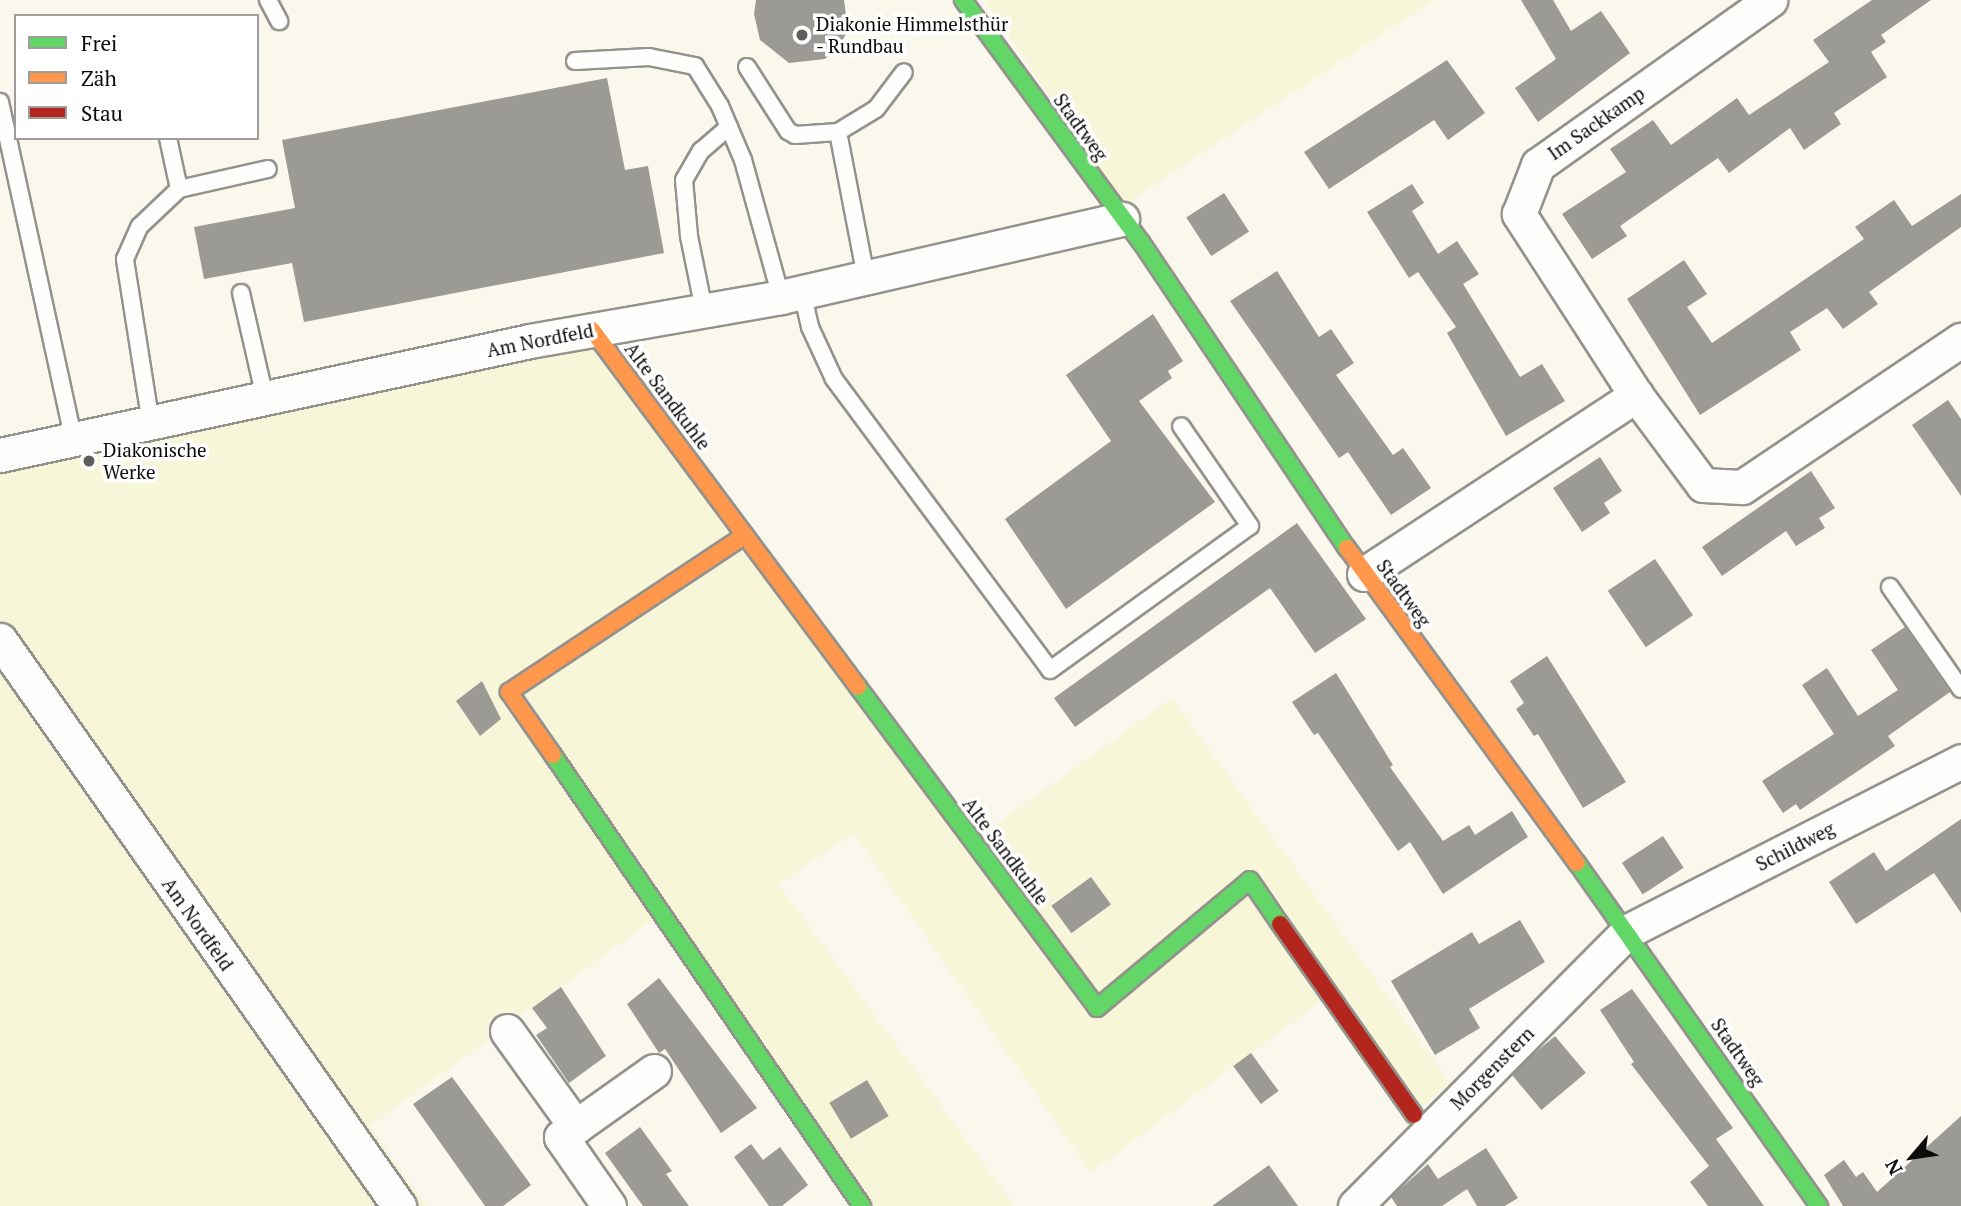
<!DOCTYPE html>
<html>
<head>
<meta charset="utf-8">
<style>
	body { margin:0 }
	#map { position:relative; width:1961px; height:1206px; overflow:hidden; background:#faf8ed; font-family:"PT Serif",serif }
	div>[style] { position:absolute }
	.farmland>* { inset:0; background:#f8f6d9 }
	.building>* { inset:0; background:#9c9a94; transform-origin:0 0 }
	.roads { filter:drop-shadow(2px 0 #93928d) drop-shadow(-2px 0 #93928d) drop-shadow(0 2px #93928d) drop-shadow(0 -2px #93928d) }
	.lane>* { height:16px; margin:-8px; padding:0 8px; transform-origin:8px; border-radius:8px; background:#fefefc }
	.street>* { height:33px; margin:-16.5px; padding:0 16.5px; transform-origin:16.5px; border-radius:16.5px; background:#fefefc }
	.fast>* { height:16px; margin:-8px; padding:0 8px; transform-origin:8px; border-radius:8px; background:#63d668 }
	.slow>* { height:16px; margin:-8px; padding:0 8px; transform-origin:8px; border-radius:8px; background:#ff974d }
	.jam>* { height:16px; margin:-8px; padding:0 8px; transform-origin:8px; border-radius:8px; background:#b3261e }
	.dots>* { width:19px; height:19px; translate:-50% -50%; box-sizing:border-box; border:4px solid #fff; border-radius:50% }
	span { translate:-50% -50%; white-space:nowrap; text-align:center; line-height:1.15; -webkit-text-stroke:7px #fff; paint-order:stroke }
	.poi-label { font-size:19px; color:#0b0b0b }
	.left { translate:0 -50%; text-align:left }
	.street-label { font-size:19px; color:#0b0b0b }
	.legend { position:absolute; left:14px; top:14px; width:245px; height:126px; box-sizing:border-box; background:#fff; border:2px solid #9d9d9d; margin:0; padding:9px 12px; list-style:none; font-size:21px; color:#0b0b0b }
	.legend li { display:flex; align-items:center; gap:14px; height:35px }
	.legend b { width:35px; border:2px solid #9d9d9d }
	.north { position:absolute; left:1877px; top:1122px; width:70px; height:70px; -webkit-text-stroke:5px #fff; paint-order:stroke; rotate:241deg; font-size:19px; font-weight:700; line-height:28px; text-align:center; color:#0b0b0b }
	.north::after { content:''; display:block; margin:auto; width:24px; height:32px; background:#0b0b0b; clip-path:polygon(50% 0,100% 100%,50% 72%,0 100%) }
</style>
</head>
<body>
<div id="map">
	<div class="farmland">
		<i style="clip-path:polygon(985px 0,1434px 0,1123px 206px)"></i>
		<i style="clip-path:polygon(582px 316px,977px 838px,1172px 698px,1450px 1082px,1414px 1115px,1324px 999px,1091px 1173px,853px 833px,779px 885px,1015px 1206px,862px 1206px,661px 914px,370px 1126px,426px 1206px,0 1206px,0 439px)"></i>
	</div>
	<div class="building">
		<i style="clip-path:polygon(756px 0,844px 0,848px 30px,839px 47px,825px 59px,789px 63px,760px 40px,754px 14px)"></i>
		<i style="clip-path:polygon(1521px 0,1553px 0,1571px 31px,1601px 11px,1630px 53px,1538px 122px,1515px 88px,1556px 59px)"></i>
		<i style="clip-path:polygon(1872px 0,1931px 0,1881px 35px,1886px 42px,1871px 52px,1887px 77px,1834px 113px,1841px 124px,1804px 150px,1790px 128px,1729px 173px,1718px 158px,1620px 226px,1627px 236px,1592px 259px,1562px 214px,1626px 172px,1610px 149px,1653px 120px,1671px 145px,1737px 98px,1749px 115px,1829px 62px,1813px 40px)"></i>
		<i style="clip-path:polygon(1447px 60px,1485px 113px,1448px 140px,1434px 120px,1329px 189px,1304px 152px)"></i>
		<i style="clip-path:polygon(607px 78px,625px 170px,648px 166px,664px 253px,304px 322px,292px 263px,204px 279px,194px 227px,295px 208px,282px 140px)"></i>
		<i style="clip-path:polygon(1412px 184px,1424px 203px,1412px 211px,1438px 254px,1457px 241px,1479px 274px,1463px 284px,1520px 377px,1542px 364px,1565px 401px,1506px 436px,1447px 333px,1456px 327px,1418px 272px,1409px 278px,1367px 212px)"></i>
		<i style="left:1224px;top:193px;width:46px;height:45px;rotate:57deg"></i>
		<i style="clip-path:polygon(1961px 194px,1961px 227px,1869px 292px,1878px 304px,1843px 329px,1827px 308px,1790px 332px,1801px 350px,1700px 415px,1627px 299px,1684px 260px,1707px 294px,1687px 307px,1712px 343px,1864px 239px,1855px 227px,1894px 200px,1912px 226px)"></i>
		<i style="clip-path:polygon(1277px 271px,1319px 337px,1331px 329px,1354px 363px,1336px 375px,1393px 455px,1403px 448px,1431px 488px,1391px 515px,1348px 452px,1339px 458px,1230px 301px)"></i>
		<i style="clip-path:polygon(1153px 314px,1183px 361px,1168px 371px,1172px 378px,1139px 401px,1215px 502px,1066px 609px,1005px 519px,1111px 441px,1066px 375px)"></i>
		<i style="clip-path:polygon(1948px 400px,1961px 419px,1961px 496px,1912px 425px)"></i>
		<i style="clip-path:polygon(1600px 457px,1622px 491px,1604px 503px,1610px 513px,1582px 532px,1553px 488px)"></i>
		<i style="clip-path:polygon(1811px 471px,1835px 508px,1819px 518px,1825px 528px,1796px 546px,1786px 531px,1722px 576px,1702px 547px)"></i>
		<i style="clip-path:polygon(1297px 523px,1366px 619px,1315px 653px,1270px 588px,1075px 727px,1054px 698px)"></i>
		<i style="left:1655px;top:559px;width:68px;height:57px;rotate:56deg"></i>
		<i style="clip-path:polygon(1905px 627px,1950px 692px,1888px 736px,1895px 746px,1800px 810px,1796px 804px,1783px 813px,1762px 781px,1834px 734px,1802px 685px,1827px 668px,1858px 716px,1898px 690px,1871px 650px)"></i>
		<i style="clip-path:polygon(1547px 656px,1626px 782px,1583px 808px,1538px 734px,1534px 736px,1516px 709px,1524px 703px,1510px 681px)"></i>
		<i style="clip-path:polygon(1336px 673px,1393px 765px,1390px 767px,1443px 841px,1469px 825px,1475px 835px,1512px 811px,1528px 837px,1443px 894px,1410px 842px,1398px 851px,1318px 733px,1314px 735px,1292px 702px)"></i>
		<i style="clip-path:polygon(482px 681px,501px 719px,480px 736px,456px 701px)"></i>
		<i style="clip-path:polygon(1961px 819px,1961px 913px,1934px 873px,1856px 924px,1829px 882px,1874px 852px,1886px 871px)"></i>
		<i style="left:1663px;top:836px;width:38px;height:49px;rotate:57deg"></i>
		<i style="left:1091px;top:877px;width:34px;height:49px;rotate:54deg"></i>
		<i style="clip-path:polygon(1520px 920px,1545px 962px,1469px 1009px,1480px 1028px,1435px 1055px,1391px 981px,1472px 932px,1479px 944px)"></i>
		<i style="clip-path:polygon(659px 978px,757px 1108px,721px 1133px,665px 1049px,659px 1053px,627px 1004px)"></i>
		<i style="clip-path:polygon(561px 987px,606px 1056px,569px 1083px,536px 1035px,547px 1028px,532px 1008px)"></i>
		<i style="clip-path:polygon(1632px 989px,1733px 1128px,1716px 1139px,1764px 1206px,1708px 1206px,1690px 1182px,1709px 1166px,1631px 1064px,1634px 1062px,1600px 1010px)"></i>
		<i style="left:1555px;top:1036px;width:48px;height:58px;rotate:50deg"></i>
		<i style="left:1251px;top:1053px;width:47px;height:22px;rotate:54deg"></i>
		<i style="clip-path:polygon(452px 1077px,531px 1185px,503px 1206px,485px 1206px,413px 1104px)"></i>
		<i style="left:867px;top:1080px;width:42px;height:44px;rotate:59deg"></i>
		<i style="clip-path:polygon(1961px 1116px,1961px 1206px,1843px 1206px,1824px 1175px,1844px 1160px,1856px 1177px,1863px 1172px,1877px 1192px)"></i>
		<i style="clip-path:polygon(640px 1127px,672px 1171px,666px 1174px,689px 1206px,643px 1206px,605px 1153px)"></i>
		<i style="clip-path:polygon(751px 1144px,763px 1160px,780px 1147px,808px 1185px,782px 1206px,769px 1206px,734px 1157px)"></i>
		<i style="clip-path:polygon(1486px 1148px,1518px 1198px,1505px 1206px,1477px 1206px,1467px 1189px,1442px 1206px,1397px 1206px,1391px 1197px,1428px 1164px,1438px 1179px)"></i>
		<i style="clip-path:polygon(1269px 1165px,1298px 1206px,1212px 1206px)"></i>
	</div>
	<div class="roads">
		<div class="lane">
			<i style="left:268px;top:0;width:24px;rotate:62deg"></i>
			<i style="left:575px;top:61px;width:74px;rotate:-3.1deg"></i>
			<i style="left:649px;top:57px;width:47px;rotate:11.1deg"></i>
			<i style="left:695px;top:66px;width:47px;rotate:58deg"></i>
			<i style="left:720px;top:106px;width:59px;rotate:66.9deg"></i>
			<i style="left:743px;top:160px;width:142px;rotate:74.5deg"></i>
			<i style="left:747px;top:67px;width:76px;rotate:57.4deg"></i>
			<i style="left:788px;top:131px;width:8px;rotate:30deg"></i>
			<i style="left:795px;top:135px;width:43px;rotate:-4deg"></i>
			<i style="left:838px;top:132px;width:148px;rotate:79.1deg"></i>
			<i style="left:0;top:102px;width:344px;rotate:77.7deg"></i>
			<i style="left:838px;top:132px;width:44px;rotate:-31.2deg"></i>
			<i style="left:876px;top:109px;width:46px;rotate:-52.9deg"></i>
			<i style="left:168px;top:138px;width:52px;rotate:77.8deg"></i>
			<i style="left:179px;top:189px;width:91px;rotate:-12.7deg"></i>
			<i style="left:802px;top:292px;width:36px;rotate:77deg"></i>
			<i style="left:810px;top:327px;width:57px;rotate:65.2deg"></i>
			<i style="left:834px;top:379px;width:362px;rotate:53.4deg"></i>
			<i style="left:1050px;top:670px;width:246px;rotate:-35.8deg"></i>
			<i style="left:1250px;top:526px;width:121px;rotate:-124.6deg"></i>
			<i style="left:241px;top:293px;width:108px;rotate:77.1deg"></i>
			<i style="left:704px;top:310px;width:76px;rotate:-101.5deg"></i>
			<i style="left:689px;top:236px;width:56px;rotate:-95.1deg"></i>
			<i style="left:684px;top:180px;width:34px;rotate:-60deg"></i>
			<i style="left:701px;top:151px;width:37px;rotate:-41deg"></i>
			<i style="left:151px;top:424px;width:167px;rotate:-99deg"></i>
			<i style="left:125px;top:259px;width:36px;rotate:-66deg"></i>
			<i style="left:140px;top:226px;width:54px;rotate:-43.5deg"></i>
			<i style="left:1890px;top:587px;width:124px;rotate:55.2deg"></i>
		</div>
		<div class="street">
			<i style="left:1636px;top:395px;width:216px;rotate:-122.9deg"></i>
			<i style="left:1519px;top:214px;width:53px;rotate:-68.8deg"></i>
			<i style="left:1538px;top:165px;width:285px;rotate:-35.4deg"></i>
			<i style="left:0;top:455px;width:542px;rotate:-12.14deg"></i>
			<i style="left:530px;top:341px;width:255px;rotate:-9.9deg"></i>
			<i style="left:781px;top:297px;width:350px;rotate:-12.9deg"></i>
			<i style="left:1364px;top:574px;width:326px;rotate:-33.3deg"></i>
			<i style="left:1636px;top:395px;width:112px;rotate:53.3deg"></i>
			<i style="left:1703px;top:485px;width:39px;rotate:3deg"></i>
			<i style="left:1742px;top:487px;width:264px;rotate:-33.9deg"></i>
			<i style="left:0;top:640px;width:693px;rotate:54.82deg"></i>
			<i style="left:507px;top:1031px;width:118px;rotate:54.3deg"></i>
			<i style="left:609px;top:1206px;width:84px;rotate:-124.8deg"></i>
			<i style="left:561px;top:1137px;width:114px;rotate:-35.4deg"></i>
			<i style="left:1355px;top:1206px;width:387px;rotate:-45.2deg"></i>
			<i style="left:1628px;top:931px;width:374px;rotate:-27deg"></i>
		</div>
		<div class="fast">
			<i style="left:963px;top:0;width:300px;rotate:53.7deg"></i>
			<i style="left:1141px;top:242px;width:369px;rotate:56.1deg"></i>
			<i style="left:858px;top:687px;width:400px;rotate:53.3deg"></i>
			<i style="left:1097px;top:1008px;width:199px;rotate:-39.9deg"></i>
			<i style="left:1250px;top:880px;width:53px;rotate:55.7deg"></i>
			<i style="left:553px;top:755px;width:547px;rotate:55.58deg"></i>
			<i style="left:1577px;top:863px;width:420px;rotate:54.8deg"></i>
		</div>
		<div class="slow">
			<i style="left:592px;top:330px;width:445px;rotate:53.3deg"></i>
			<i style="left:1347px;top:548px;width:390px;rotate:53.9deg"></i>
			<i style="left:553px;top:755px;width:77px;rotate:-124.9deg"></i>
			<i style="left:509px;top:692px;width:283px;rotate:-33.6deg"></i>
		</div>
		<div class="jam">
			<i style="left:1280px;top:924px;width:233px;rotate:54.9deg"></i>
		</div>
	</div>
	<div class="dots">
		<i style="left:802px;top:35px;background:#5f5e5a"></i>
		<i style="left:89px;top:461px;background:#5f5e5a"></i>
	</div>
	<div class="poi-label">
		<span class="left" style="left:816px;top:35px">Diakonie Himmelsthür<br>- Rundbau</span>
		<span class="left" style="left:103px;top:461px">Diakonische<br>Werke</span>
	</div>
	<div class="street-label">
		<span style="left:1596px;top:123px;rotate:-35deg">Im Sackkamp</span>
		<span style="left:1081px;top:127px;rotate:54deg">Stadtweg</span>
		<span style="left:540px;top:340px;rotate:-11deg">Am Nordfeld</span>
		<span style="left:668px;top:396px;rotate:53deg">Alte Sandkuhle</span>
		<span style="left:1404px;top:593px;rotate:54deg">Stadtweg</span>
		<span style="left:1795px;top:846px;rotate:-27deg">Schildweg</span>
		<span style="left:1006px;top:851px;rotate:53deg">Alte Sandkuhle</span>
		<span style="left:198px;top:924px;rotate:55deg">Am Nordfeld</span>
		<span style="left:1738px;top:1052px;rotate:55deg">Stadtweg</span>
		<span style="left:1492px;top:1068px;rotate:-45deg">Morgenstern</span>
	</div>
	<ul class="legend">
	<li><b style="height:9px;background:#63d668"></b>Frei</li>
	<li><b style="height:9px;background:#ff974d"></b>Zäh</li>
	<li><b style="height:9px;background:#b3261e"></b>Stau</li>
	</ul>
	<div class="north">N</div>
</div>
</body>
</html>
